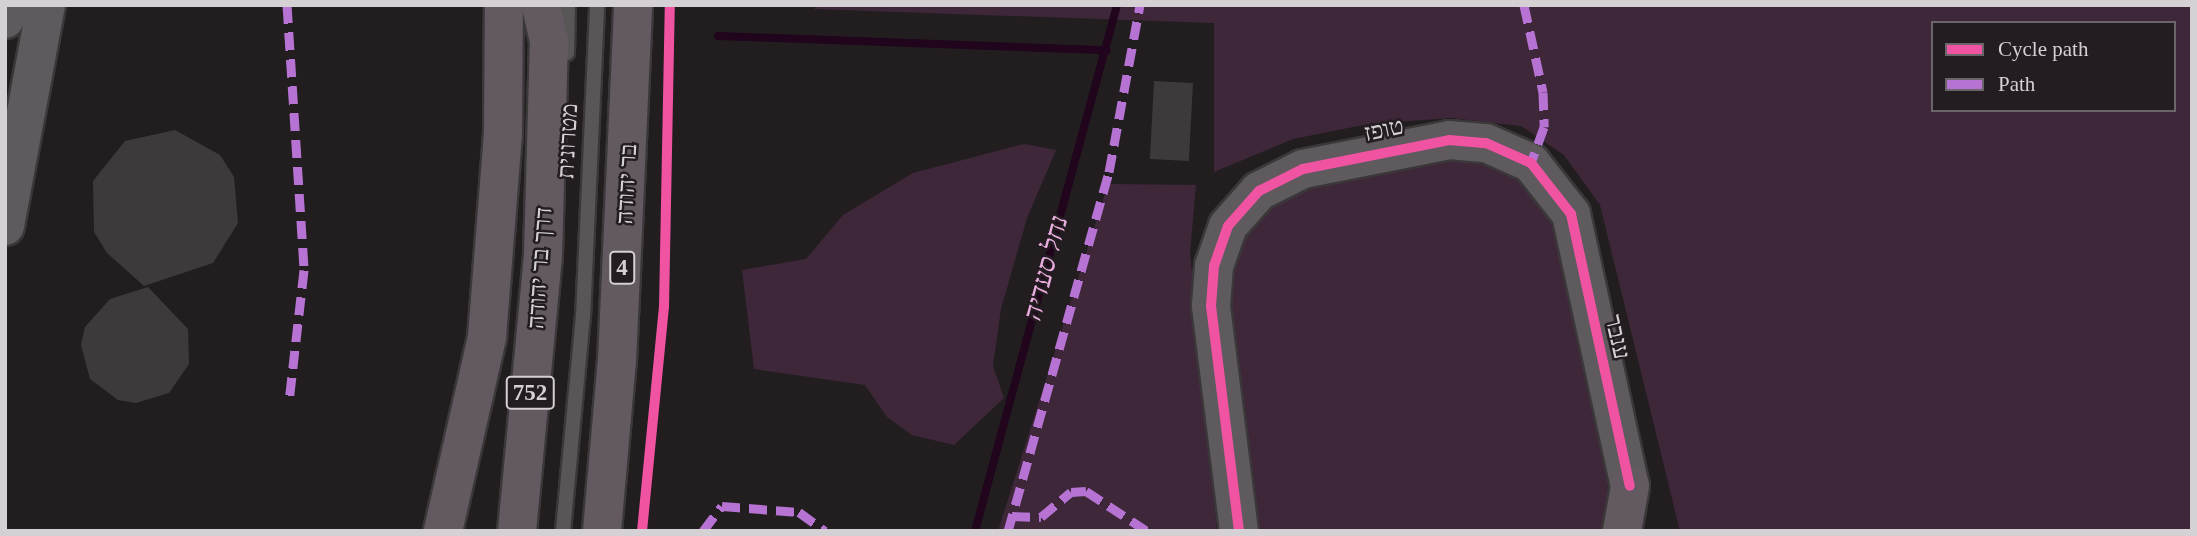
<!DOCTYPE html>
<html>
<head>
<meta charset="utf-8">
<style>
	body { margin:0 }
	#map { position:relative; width:2197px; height:536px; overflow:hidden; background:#221e20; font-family:"Times New Roman",Heebo,serif }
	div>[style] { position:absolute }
	.green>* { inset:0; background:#3f273a }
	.stream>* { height:8px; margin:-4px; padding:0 4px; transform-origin:4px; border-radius:4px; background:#20051c }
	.building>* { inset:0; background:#3d3a3c; transform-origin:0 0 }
	.roads { filter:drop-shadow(2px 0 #3b383a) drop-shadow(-2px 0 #3b383a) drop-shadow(0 2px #3b383a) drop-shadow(0 -2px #3b383a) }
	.lane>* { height:14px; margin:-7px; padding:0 7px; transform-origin:7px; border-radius:7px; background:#595658 }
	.secondary>* { height:38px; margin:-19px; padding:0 19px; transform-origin:19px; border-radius:19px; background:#5f5a5e }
	.highway>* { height:38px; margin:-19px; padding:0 19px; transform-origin:19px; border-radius:19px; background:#635a61 }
	.quiet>* { height:9px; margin-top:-4.5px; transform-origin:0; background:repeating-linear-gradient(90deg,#b673d3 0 18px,transparent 0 27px) }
	.cycleway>* { height:10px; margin:-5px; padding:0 5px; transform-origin:5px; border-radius:5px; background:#f153a3 }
	span { translate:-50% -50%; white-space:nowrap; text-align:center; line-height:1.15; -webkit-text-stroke:5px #231d21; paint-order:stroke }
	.shield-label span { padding:2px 5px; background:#231d21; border:2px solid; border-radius:5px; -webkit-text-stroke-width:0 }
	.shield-label { font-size:23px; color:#d4d0d3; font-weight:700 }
	.street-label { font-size:24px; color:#d4d0d3 }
	.water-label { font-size:26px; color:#ebaee0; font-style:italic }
	.frame { position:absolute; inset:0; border:7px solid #d4d0d3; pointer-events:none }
	.legend { position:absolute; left:1931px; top:21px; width:245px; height:91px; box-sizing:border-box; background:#231d21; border:2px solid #6a6568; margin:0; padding:9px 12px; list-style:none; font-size:21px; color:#d4d0d3 }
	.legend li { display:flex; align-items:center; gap:14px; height:35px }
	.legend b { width:35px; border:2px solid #6a6568 }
</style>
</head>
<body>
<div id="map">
	<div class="green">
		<i style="clip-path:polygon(evenodd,819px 5px,2192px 5px,2192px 531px,1680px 531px,1600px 205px,1564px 155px,1521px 126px,1451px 118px,1368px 124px,1293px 139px,1214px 172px,1214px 23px,814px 9px,819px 5px,1933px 23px,2174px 23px,2174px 110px,1933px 110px,1933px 23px)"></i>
		<i style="clip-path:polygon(1024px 144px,1056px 150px,1027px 218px,1001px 309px,993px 366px,1004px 398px,954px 445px,912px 435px,887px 417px,865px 385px,754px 369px,742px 270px,806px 259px,843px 215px,913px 173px)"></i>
		<i style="clip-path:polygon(1468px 157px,1521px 176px,1556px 220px,1614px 489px,1601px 531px,1256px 531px,1227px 288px,1242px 234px,1269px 204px,1309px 185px)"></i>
		<i style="clip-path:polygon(1108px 184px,1196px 185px,1190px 252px,1217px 531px,998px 531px)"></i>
	</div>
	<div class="stream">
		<i style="left:718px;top:36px;width:389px;rotate:2.1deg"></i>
		<i style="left:975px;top:531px;width:545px;rotate:-74.89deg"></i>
	</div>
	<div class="building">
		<i style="left:1154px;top:81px;width:39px;height:78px;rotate:3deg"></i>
		<i style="clip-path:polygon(175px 130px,220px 155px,234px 177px,238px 223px,213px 263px,144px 286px,107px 253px,94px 232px,93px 181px,125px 141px)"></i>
		<i style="clip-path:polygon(148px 287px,188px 329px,189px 364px,169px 393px,136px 403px,118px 400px,90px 379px,81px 345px,85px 327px,110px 299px)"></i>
	</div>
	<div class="roads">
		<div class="lane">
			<i style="left:567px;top:53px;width:48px;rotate:-88.8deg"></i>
			<i style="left:563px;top:531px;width:215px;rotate:-84.7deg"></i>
			<i style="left:583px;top:317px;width:312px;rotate:-87.4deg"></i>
		</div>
		<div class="secondary">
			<i style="left:5px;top:19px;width:14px;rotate:-78deg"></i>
			<i style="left:5px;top:226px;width:225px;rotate:-79.5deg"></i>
			<i style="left:1239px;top:531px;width:227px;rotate:-97.1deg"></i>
			<i style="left:1211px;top:306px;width:40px;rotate:-85.7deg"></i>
			<i style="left:1214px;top:266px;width:42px;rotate:-70.7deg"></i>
			<i style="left:1228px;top:226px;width:47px;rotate:-48.5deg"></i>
			<i style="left:1259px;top:191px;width:49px;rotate:-26.6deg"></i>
			<i style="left:1303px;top:169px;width:149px;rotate:-11.2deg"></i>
			<i style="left:1449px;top:140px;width:37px;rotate:5deg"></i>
			<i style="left:1486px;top:143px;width:49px;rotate:24deg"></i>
			<i style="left:1531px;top:163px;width:65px;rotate:51.9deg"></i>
			<i style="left:1571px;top:214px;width:278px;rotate:77.8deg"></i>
		</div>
		<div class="highway">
			<i style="left:443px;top:531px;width:199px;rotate:-77.2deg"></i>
			<i style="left:487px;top:337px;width:204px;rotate:-85.5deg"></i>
			<i style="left:503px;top:134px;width:129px;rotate:-89.6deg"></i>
			<i style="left:517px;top:531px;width:277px;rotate:-84.6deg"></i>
			<i style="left:543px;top:255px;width:214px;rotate:-88.4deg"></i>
			<i style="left:549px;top:41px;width:37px;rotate:-103deg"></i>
			<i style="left:602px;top:531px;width:171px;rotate:-85deg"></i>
			<i style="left:617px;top:361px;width:356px;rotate:-87.4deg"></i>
			<i style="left:1622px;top:531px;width:46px;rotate:-79.9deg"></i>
		</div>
	</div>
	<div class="quiet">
		<i style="left:287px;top:5px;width:266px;rotate:86.3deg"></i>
		<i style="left:304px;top:270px;width:133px;rotate:96.5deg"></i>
		<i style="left:1524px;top:5px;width:89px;rotate:77.7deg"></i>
		<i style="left:1543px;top:92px;width:35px;rotate:88deg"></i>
		<i style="left:1544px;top:127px;width:38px;rotate:110deg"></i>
		<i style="left:1012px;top:516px;width:29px;rotate:2deg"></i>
		<i style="left:1041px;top:517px;width:39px;rotate:-40deg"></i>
		<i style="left:1071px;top:492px;width:15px;rotate:-4deg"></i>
		<i style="left:1086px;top:491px;width:73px;rotate:33.3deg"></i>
		<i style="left:703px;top:531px;width:31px;rotate:-53deg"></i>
		<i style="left:722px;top:506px;width:77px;rotate:4.5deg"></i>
		<i style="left:799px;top:512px;width:32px;rotate:36deg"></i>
		<i style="left:1008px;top:531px;width:373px;rotate:-74.3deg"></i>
		<i style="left:1109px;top:172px;width:170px;rotate:-79.5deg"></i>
	</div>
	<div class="cycleway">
		<i style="left:642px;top:531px;width:225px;rotate:-84.4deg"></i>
		<i style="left:664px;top:307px;width:302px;rotate:-88.9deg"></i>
		<i style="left:1239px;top:531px;width:227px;rotate:-97.1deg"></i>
		<i style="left:1211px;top:306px;width:40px;rotate:-85.7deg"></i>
		<i style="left:1214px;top:266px;width:42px;rotate:-70.7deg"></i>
		<i style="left:1228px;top:226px;width:47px;rotate:-48.5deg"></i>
		<i style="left:1259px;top:191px;width:49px;rotate:-26.6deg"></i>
		<i style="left:1303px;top:169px;width:149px;rotate:-11.2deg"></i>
		<i style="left:1449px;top:140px;width:37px;rotate:5deg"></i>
		<i style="left:1486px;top:143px;width:49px;rotate:24deg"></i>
		<i style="left:1531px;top:163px;width:65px;rotate:51.9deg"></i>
		<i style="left:1571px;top:214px;width:278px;rotate:77.8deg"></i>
	</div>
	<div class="shield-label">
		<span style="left:622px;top:268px">4</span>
		<span style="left:530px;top:393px">752</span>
	</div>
	<div class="street-label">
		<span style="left:1384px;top:130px;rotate:-12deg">טופז</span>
		<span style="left:568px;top:141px;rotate:-87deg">מטרונית</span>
		<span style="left:627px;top:184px;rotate:-87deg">בר יהודה</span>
		<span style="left:540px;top:268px;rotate:-86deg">דרך בר יהודה</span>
		<span style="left:1617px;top:337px;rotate:77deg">ענבר</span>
	</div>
	<div class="water-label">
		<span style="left:1046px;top:268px;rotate:-75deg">נחל סעדיה</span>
	</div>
	<div class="frame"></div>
	<ul class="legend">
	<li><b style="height:9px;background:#f153a3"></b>Cycle path</li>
	<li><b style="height:9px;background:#b673d3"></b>Path</li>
	</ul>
</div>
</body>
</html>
